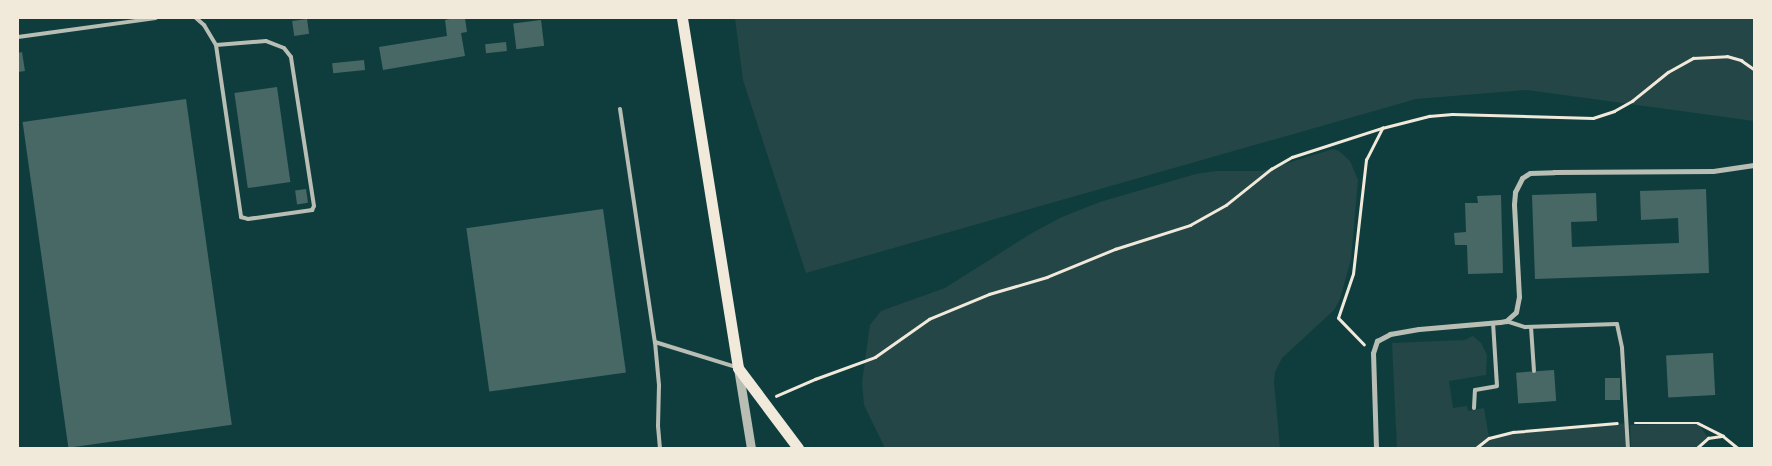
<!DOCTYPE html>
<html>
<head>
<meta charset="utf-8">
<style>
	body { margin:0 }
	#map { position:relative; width:1772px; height:466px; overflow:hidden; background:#0f3d3e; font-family:Inter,sans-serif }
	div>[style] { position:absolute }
	.green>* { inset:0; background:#244646 }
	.building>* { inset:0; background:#486865; transform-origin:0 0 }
	.path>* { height:2.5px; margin:-1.25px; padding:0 1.25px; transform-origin:1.25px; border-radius:1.25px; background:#f1e9da }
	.service>* { height:4px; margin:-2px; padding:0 2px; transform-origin:2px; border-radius:2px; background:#b8beb3 }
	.minor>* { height:5px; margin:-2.5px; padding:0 2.5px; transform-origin:2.5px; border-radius:2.5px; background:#b8beb3 }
	.tertiary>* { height:9px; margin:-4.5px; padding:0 4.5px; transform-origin:4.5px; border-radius:4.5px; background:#b8beb3 }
	.primary>* { height:11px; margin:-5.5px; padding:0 5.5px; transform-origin:5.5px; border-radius:5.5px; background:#f1e9da }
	span { translate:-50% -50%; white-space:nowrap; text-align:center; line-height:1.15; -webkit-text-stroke:4px #f1e9da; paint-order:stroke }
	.frame { position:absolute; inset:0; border:19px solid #f1e9da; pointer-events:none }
</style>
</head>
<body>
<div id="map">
	<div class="green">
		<i style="clip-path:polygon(735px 18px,1754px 18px,1754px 121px,1527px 90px,1416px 99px,806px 273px,743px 80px)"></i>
		<i style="clip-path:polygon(1333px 149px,1339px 151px,1350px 161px,1358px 180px,1351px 259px,1340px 299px,1334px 310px,1282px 358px,1275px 372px,1274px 382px,1280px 448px,885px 448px,864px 405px,862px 382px,870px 325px,881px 311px,945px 288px,1032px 233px,1062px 217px,1100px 202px,1196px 174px,1216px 171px,1262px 171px)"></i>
		<i style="clip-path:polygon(1473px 336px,1481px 343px,1487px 355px,1486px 375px,1449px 381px,1453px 408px,1467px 406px,1468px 411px,1484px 408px,1489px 438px,1513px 432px,1627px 423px,1628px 448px,1397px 448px,1392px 343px,1465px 340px)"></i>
		<i style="clip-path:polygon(1698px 423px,1708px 438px,1697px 448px,1631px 448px,1630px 425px)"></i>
	</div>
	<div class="building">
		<i style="clip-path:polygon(454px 18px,465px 18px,467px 32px,461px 33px,465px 56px,383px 70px,379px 47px,447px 36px,445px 20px)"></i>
		<i style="left:307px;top:19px;width:15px;height:15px;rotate:82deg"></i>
		<i style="left:541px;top:20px;width:26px;height:28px;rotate:83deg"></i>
		<i style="left:506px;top:42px;width:9px;height:21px;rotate:84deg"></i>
		<i style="clip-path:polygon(22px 52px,25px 71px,18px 72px,18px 53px)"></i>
		<i style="left:364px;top:60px;width:10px;height:32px;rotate:84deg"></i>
		<i style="left:277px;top:87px;width:96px;height:43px;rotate:82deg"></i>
		<i style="left:186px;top:99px;width:329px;height:165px;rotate:82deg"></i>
		<i style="left:306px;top:189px;width:14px;height:11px;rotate:82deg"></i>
		<i style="clip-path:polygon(1706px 189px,1709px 273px,1535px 279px,1532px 195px,1596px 193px,1597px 221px,1571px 222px,1572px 247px,1623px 245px,1679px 243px,1678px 218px,1641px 220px,1640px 191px)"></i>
		<i style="clip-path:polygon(1501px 195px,1503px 273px,1468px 274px,1467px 245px,1455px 245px,1454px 233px,1466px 232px,1465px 203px,1478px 203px,1477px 196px)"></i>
		<i style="left:603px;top:209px;width:165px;height:138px;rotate:82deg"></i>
		<i style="left:1713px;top:353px;width:42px;height:47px;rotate:87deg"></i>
		<i style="left:1554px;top:370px;width:31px;height:38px;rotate:86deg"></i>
		<i style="left:1620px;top:378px;width:22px;height:15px;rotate:90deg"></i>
	</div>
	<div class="path">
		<i style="left:1364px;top:345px;width:37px;rotate:-134deg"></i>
		<i style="left:1338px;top:318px;width:46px;rotate:-71.2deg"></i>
		<i style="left:1353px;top:274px;width:115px;rotate:-83.5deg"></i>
		<i style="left:1366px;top:160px;width:36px;rotate:-63deg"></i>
		<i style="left:1382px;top:128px;width:49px;rotate:-14.3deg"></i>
		<i style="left:1429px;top:116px;width:23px;rotate:-5deg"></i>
		<i style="left:1452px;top:114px;width:141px;rotate:1.6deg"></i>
		<i style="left:1593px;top:118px;width:22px;rotate:-18deg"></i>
		<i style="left:1614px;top:111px;width:21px;rotate:-29deg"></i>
		<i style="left:1632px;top:101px;width:46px;rotate:-38.9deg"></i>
		<i style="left:1668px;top:72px;width:29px;rotate:-29deg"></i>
		<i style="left:1693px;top:58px;width:34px;rotate:-3deg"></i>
		<i style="left:1727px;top:56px;width:15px;rotate:16deg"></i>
		<i style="left:1741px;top:60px;width:16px;rotate:35deg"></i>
		<i style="left:776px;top:396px;width:43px;rotate:-23.6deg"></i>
		<i style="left:815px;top:379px;width:64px;rotate:-20.1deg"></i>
		<i style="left:875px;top:357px;width:66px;rotate:-35.1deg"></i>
		<i style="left:929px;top:319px;width:65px;rotate:-22.6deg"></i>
		<i style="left:989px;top:294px;width:60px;rotate:-16.3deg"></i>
		<i style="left:1047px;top:277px;width:74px;rotate:-22.4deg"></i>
		<i style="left:1115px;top:249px;width:79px;rotate:-17.7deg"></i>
		<i style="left:1190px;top:225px;width:41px;rotate:-29.1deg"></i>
		<i style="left:1226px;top:205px;width:58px;rotate:-38.7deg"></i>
		<i style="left:1271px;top:169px;width:24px;rotate:-30deg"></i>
		<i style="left:1292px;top:157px;width:95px;rotate:-17.9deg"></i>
		<i style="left:1635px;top:423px;width:63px"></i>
		<i style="left:1698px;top:423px;width:28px;rotate:27deg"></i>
		<i style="left:1723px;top:436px;width:19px;rotate:39deg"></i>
		<i style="left:1476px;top:448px;width:16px;rotate:-38deg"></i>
		<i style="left:1489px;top:438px;width:25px;rotate:-14deg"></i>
		<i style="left:1513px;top:432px;width:104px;rotate:-4.9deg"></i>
		<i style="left:1697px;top:448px;width:15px;rotate:-42deg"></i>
		<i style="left:1708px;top:438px;width:15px;rotate:-8deg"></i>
	</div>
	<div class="service">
		<i style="left:196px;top:18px;width:11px;rotate:41deg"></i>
		<i style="left:204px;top:25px;width:23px;rotate:59deg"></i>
		<i style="left:216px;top:45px;width:174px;rotate:81.7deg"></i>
		<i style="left:241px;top:217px;width:7px;rotate:16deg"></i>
		<i style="left:248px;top:219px;width:65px;rotate:-8deg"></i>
		<i style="left:312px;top:210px;width:4px;rotate:-63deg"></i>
		<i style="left:314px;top:206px;width:151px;rotate:-98.8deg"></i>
		<i style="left:291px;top:57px;width:11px;rotate:-128deg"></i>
		<i style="left:284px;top:48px;width:19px;rotate:-159deg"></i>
		<i style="left:266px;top:41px;width:50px;rotate:175.4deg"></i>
		<i style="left:18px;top:37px;width:139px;rotate:-7.8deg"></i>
		<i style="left:620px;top:109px;width:236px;rotate:81.5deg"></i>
		<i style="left:655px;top:342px;width:85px;rotate:17.2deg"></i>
		<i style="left:1506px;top:321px;width:20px;rotate:18deg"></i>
		<i style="left:1525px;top:327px;width:92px;rotate:-1.9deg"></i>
		<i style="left:1617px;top:324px;width:25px;rotate:78deg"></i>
		<i style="left:1622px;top:348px;width:100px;rotate:86.6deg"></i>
		<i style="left:1531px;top:327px;width:44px;rotate:86.1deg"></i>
		<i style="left:655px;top:342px;width:43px;rotate:84.7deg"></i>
		<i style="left:659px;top:385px;width:41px;rotate:91.4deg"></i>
		<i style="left:658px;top:426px;width:22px;rotate:85deg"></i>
		<i style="left:1474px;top:408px;width:18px;rotate:-87deg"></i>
		<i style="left:1475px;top:390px;width:22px;rotate:-10deg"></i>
		<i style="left:1497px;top:386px;width:63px;rotate:-93.6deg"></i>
	</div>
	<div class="minor">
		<i style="left:1376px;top:448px;width:95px;rotate:-91.8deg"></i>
		<i style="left:1373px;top:353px;width:13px;rotate:-72deg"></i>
		<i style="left:1377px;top:341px;width:15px;rotate:-28deg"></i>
		<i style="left:1390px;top:334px;width:29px;rotate:-10deg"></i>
		<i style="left:1419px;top:329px;width:81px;rotate:-4.9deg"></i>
		<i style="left:1500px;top:322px;width:6px;rotate:-9deg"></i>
		<i style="left:1506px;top:321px;width:13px;rotate:-42deg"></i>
		<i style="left:1516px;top:312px;width:15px;rotate:-79deg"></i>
		<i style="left:1519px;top:297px;width:93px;rotate:-93.1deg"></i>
		<i style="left:1514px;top:204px;width:12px;rotate:-85deg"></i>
		<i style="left:1515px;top:192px;width:16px;rotate:-63deg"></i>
		<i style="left:1522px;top:178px;width:9px;rotate:-32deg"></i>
		<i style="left:1530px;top:173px;width:24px;rotate:-2deg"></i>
		<i style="left:1554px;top:172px;width:159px;rotate:-0.4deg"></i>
		<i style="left:1713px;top:171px;width:41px;rotate:-8.3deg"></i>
	</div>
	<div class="tertiary">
		<i style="left:738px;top:368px;width:81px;rotate:80.8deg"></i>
	</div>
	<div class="primary">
		<i style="left:682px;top:18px;width:354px;rotate:80.9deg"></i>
		<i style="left:738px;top:368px;width:100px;rotate:53.1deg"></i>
	</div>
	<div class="frame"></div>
</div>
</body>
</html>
